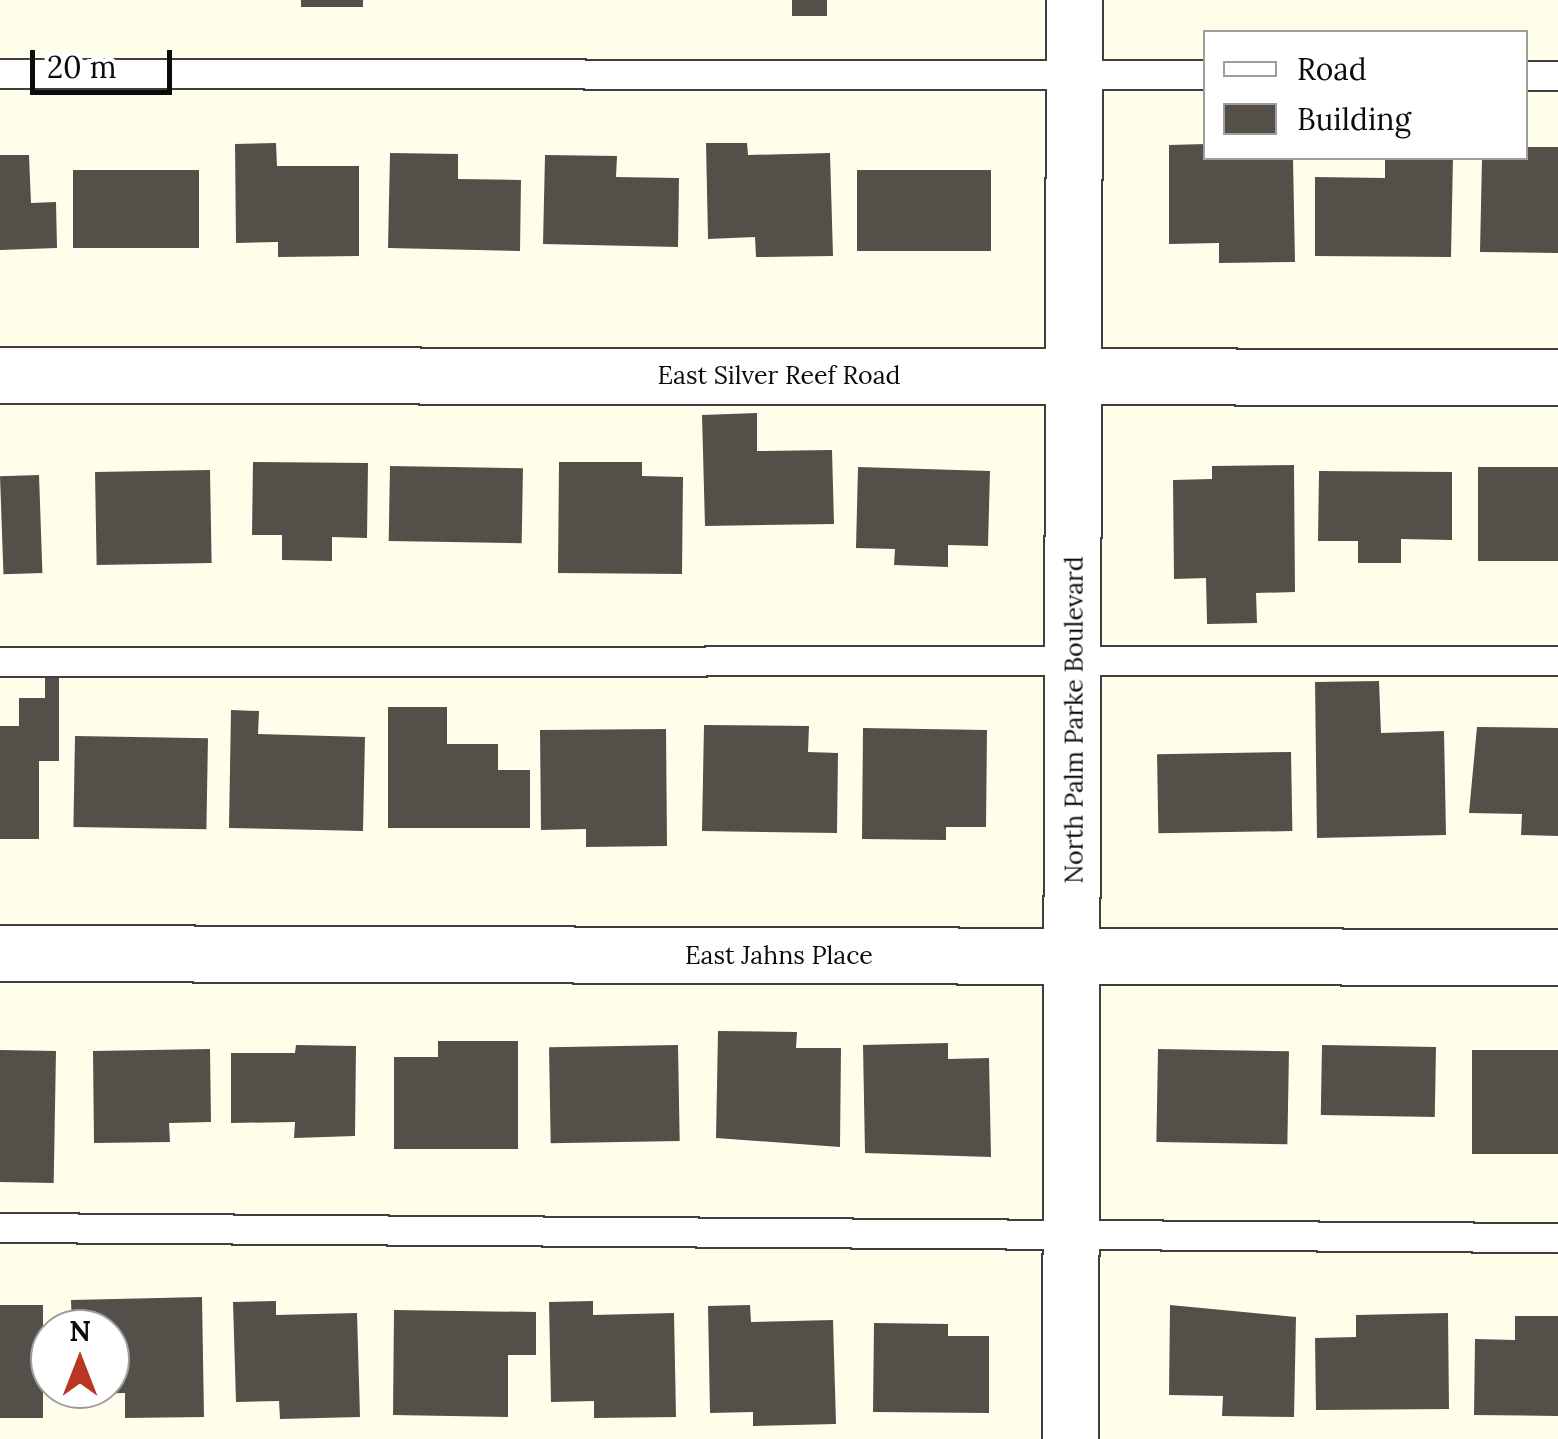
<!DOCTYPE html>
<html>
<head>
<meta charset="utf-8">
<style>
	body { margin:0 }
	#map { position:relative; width:1558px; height:1439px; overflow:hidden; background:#fffeea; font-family:Lora,serif }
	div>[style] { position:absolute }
	.building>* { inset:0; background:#544f48; transform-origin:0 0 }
	.roads { filter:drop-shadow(2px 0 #3f3f3f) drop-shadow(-2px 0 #3f3f3f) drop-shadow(0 2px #3f3f3f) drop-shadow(0 -2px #3f3f3f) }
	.lane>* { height:28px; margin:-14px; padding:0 14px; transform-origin:14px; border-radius:14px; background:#fff }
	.street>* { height:55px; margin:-27.5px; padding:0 27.5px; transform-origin:27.5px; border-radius:27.5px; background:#fff }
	span { translate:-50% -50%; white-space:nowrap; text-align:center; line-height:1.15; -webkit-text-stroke:10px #fff; paint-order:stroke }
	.street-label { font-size:25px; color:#0c0c0c }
	.legend { position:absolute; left:1203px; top:30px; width:325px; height:130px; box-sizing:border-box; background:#fff; border:2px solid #9e9e9e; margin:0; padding:12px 18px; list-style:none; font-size:30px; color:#0c0c0c }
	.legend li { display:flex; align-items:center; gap:20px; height:50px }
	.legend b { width:50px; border:2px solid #9e9e9e }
	.north { position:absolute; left:30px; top:1309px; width:100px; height:100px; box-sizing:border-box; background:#fff; border:2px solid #9e9e9e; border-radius:50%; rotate:0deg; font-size:28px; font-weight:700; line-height:40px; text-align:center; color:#0c0c0c }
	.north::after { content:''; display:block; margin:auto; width:35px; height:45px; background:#bb3625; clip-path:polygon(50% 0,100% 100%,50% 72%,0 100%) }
	.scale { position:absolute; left:30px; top:50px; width:142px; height:45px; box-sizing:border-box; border:5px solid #0c0c0c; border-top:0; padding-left:12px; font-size:30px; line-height:35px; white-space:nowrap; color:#0c0c0c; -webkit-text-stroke:8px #fff; paint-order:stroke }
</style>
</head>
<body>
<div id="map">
	<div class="building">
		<i style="left:301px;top:0;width:62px;height:7px"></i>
		<i style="left:792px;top:0;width:35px;height:16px"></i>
		<i style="clip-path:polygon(276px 143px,277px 166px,359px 166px,359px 256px,278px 257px,278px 242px,236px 243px,235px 144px)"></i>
		<i style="clip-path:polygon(706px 143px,747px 143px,748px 155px,830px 153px,833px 256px,756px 257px,755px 237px,708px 239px)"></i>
		<i style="clip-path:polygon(1206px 144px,1206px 158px,1293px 158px,1295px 262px,1219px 263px,1219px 243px,1169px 244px,1169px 145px)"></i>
		<i style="clip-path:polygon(1526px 147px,1558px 147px,1558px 253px,1480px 252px,1482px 158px,1526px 158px)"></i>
		<i style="clip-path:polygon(390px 153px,458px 154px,458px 179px,521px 180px,520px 251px,388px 248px)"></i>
		<i style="clip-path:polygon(0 155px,29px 155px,31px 203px,56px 202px,57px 248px,0 250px)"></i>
		<i style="clip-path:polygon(545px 155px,617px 156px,616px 177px,679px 178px,678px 247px,543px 244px)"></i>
		<i style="clip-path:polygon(1385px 158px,1453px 158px,1451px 257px,1315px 256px,1315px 177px,1385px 178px)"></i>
		<i style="left:73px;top:170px;width:126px;height:78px"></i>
		<i style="left:857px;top:170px;width:134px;height:81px"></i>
		<i style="clip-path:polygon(757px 413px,757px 451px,832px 450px,834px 524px,705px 526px,702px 415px)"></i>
		<i style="clip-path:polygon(253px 462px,368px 463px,367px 538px,332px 537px,332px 561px,282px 560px,282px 535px,252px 535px)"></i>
		<i style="clip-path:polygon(559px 462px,642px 462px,642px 476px,683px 477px,682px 574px,558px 573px)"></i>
		<i style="clip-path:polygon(1294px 465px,1295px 592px,1256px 593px,1257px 623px,1207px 624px,1206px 578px,1174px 579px,1173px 480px,1212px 479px,1212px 466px)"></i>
		<i style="left:390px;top:466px;width:133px;height:75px;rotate:1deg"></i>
		<i style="clip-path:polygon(858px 467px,990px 471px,988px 546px,948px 545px,948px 567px,894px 565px,895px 549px,856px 548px)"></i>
		<i style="left:1558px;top:467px;width:94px;height:80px;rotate:90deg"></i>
		<i style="left:210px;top:470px;width:93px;height:115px;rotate:89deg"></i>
		<i style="clip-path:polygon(1319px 471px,1452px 472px,1452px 540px,1401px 539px,1401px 563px,1358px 563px,1358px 541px,1318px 541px)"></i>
		<i style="left:39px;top:475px;width:98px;height:39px;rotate:88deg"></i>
		<i style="clip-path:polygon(45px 674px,59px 674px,59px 761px,39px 761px,39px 839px,0 839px,0 726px,19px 726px,19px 698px,45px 698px)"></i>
		<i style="clip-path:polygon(1379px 681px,1381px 733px,1444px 731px,1446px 835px,1317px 838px,1315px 682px)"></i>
		<i style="clip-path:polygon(388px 707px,447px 707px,447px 744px,498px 744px,498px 770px,530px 770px,530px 828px,388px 828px)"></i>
		<i style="clip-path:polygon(231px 710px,259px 711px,258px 734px,365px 737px,363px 831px,229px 828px)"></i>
		<i style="clip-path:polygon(704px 725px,809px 726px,808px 752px,838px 753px,837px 833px,702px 831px)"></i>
		<i style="clip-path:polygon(1477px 727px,1558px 728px,1558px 836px,1521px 835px,1522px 814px,1469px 813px)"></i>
		<i style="clip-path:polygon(863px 728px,987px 730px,986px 827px,946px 827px,946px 840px,862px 839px)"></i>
		<i style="clip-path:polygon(666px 729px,667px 846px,586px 847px,586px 829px,541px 830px,540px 730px)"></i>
		<i style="left:75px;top:736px;width:133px;height:91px;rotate:1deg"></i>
		<i style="left:1291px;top:752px;width:79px;height:134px;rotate:89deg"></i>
		<i style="clip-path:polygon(718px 1031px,797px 1032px,796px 1048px,841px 1048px,840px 1147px,716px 1138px)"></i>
		<i style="clip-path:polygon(438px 1041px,518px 1041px,518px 1149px,394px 1149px,394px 1057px,438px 1057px)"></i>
		<i style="clip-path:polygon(948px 1043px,948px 1059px,989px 1058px,991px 1157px,865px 1153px,863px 1045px)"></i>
		<i style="clip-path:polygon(296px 1045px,356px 1046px,355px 1136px,294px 1138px,295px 1122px,231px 1123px,231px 1053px,295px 1053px)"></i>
		<i style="left:678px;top:1045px;width:96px;height:129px;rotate:89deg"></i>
		<i style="left:1322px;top:1045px;width:114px;height:70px;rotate:1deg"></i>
		<i style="clip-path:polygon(210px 1049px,211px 1122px,169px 1123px,170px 1142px,94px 1143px,93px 1051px)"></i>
		<i style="left:1158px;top:1049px;width:131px;height:93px;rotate:1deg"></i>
		<i style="left:0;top:1050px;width:56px;height:132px;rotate:1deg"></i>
		<i style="left:1558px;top:1050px;width:104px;height:86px;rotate:90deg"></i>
		<i style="clip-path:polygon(202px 1297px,204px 1417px,125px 1418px,125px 1393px,73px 1394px,110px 1389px,110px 1329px,72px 1329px,71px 1300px)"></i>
		<i style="clip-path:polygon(276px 1301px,276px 1315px,357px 1313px,360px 1417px,280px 1419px,279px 1401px,236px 1402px,233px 1302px)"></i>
		<i style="clip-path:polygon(593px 1301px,593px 1315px,674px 1313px,676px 1417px,594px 1418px,594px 1401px,551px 1402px,549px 1302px)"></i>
		<i style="left:0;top:1305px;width:43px;height:113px"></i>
		<i style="clip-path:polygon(750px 1305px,751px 1322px,833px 1320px,836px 1424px,753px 1426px,753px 1412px,710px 1413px,708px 1306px)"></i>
		<i style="clip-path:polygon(1170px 1305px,1296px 1317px,1294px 1417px,1222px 1416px,1223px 1396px,1169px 1395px)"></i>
		<i style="clip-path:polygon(394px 1310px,536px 1312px,536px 1355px,508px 1355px,508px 1417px,393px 1415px)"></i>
		<i style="clip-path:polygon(1448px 1313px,1449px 1409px,1316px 1410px,1315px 1338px,1356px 1337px,1356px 1315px)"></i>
		<i style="clip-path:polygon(1515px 1316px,1558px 1316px,1558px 1416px,1474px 1415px,1475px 1339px,1515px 1340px)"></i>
		<i style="clip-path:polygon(874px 1323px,948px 1324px,948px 1336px,989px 1336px,989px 1413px,873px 1412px)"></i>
	</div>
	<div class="roads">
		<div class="lane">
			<i style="left:0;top:74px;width:1206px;rotate:0.05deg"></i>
			<i style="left:1526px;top:76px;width:32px"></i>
			<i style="left:0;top:662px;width:1558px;rotate:-0.04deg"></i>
			<i style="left:0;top:1228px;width:1558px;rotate:0.37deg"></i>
		</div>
		<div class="street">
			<i style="left:0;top:375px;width:1558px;rotate:0.07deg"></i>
			<i style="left:0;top:953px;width:1558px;rotate:0.15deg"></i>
			<i style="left:1070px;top:1439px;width:1439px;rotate:-89.84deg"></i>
		</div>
	</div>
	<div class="street-label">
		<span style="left:779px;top:375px">East Silver Reef Road</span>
		<span style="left:1074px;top:720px;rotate:-90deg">North Palm Parke Boulevard</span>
		<span style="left:779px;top:955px">East Jahns Place</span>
	</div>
	<ul class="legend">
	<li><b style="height:12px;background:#fff"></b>Road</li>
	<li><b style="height:28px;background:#544f48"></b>Building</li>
	</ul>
	<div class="north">N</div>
	<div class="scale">20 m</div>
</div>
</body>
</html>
